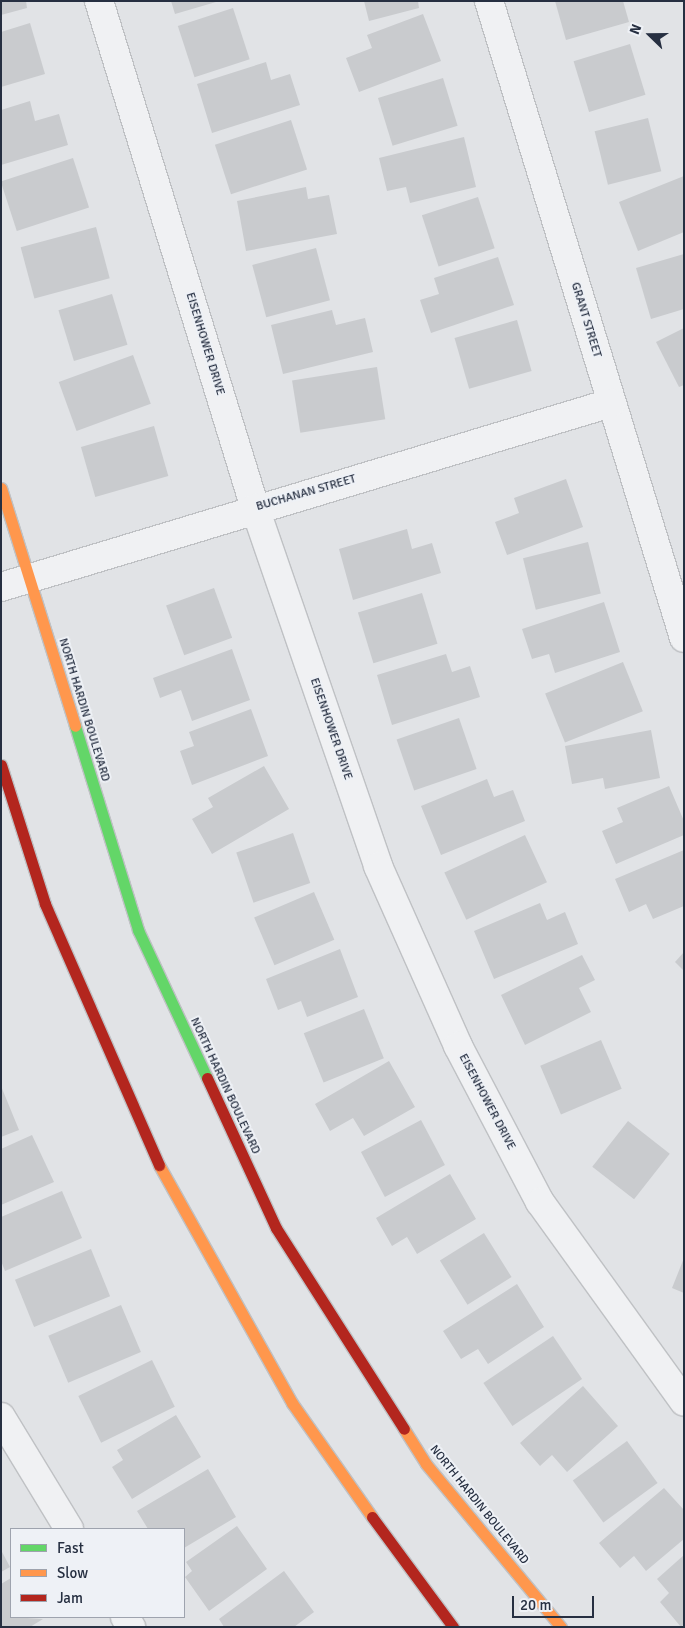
<!DOCTYPE html>
<html>
<head>
<meta charset="utf-8">
<style>
	body { margin:0 }
	#map { position:relative; width:685px; height:1628px; overflow:hidden; background:#e1e3e6; font-family:Signika,sans-serif }
	div>[style] { position:absolute }
	.building>* { inset:0; background:#c9cbce; transform-origin:0 0 }
	.roads { filter:drop-shadow(1px 0 #bfc1c4) drop-shadow(-1px 0 #bfc1c4) drop-shadow(0 1px #bfc1c4) drop-shadow(0 -1px #bfc1c4) }
	.street>* { height:28px; margin:-14px; padding:0 14px; transform-origin:14px; border-radius:14px; background:#f0f1f3 }
	.fast>* { height:11px; margin:-5.5px; padding:0 5.5px; transform-origin:5.5px; border-radius:5.5px; background:#63d668 }
	.slow>* { height:11px; margin:-5.5px; padding:0 5.5px; transform-origin:5.5px; border-radius:5.5px; background:#ff974d }
	.jam>* { height:11px; margin:-5.5px; padding:0 5.5px; transform-origin:5.5px; border-radius:5.5px; background:#b3261e }
	span { translate:-50% -50%; white-space:nowrap; text-align:center; line-height:1.15; -webkit-text-stroke:4px #eef1f6; paint-order:stroke }
	.street-label { font-size:12px; color:#262f41 }
	.frame { position:absolute; inset:0; border:2px solid #262f41; pointer-events:none }
	.legend { position:absolute; left:10px; top:1528px; width:175px; height:90px; box-sizing:border-box; background:#eef1f6; border:1px solid #9ea3ae; margin:0; padding:6px 9px; list-style:none; font-size:15px; color:#262f41 }
	.legend li { display:flex; align-items:center; gap:10px; height:25px }
	.legend b { width:25px; border:1px solid #9ea3ae }
	.north { position:absolute; left:625px; top:10px; width:50px; height:50px; -webkit-text-stroke:4px #eef1f6; paint-order:stroke; rotate:292deg; font-size:14px; font-weight:700; line-height:20px; text-align:center; color:#262f41 }
	.north::after { content:''; display:block; margin:auto; width:18px; height:22px; background:#262f41; clip-path:polygon(50% 0,100% 100%,50% 72%,0 100%) }
	.scale { position:absolute; left:512px; top:1596px; width:82px; height:22px; box-sizing:border-box; border:2px solid #262f41; border-top:0; padding-left:6px; font-size:15px; line-height:18px; white-space:nowrap; color:#262f41; -webkit-text-stroke:4px #eef1f6; paint-order:stroke }
</style>
</head>
<body>
<div id="map">
	<div class="building">
		<i style="clip-path:polygon(1px 1px,26px 1px,27px 8px,1px 15px)"></i>
		<i style="clip-path:polygon(171px 1px,216px 1px,216px 2px,175px 14px)"></i>
		<i style="clip-path:polygon(364px 1px,418px 1px,419px 8px,369px 21px)"></i>
		<i style="clip-path:polygon(555px 1px,623px 1px,629px 22px,566px 40px)"></i>
		<i style="left:233px;top:8px;width:54px;height:58px;rotate:72deg"></i>
		<i style="clip-path:polygon(423px 14px,441px 61px,359px 92px,346px 58px,372px 48px,367px 35px)"></i>
		<i style="clip-path:polygon(30px 23px,45px 74px,1px 87px,1px 32px)"></i>
		<i style="left:630px;top:44px;width:53px;height:59px;rotate:73deg"></i>
		<i style="clip-path:polygon(266px 62px,271px 80px,290px 74px,300px 105px,212px 133px,197px 84px)"></i>
		<i style="left:443px;top:78px;width:50px;height:68px;rotate:73deg"></i>
		<i style="clip-path:polygon(30px 101px,35px 121px,59px 114px,68px 145px,1px 165px,1px 110px)"></i>
		<i style="left:648px;top:118px;width:55px;height:55px;rotate:76deg"></i>
		<i style="left:291px;top:120px;width:52px;height:80px;rotate:72deg"></i>
		<i style="clip-path:polygon(464px 137px,476px 187px,410px 203px,406px 187px,387px 191px,379px 158px)"></i>
		<i style="left:73px;top:158px;width:52px;height:76px;rotate:72deg"></i>
		<i style="clip-path:polygon(684px 176px,684px 232px,638px 251px,619px 202px)"></i>
		<i style="clip-path:polygon(306px 187px,308px 199px,329px 195px,337px 234px,246px 251px,237px 201px)"></i>
		<i style="left:478px;top:197px;width:54px;height:59px;rotate:72deg"></i>
		<i style="left:96px;top:227px;width:53px;height:78px;rotate:75deg"></i>
		<i style="left:316px;top:248px;width:54px;height:66px;rotate:75deg"></i>
		<i style="clip-path:polygon(684px 254px,684px 309px,651px 319px,636px 268px)"></i>
		<i style="clip-path:polygon(498px 257px,514px 305px,431px 333px,420px 300px,439px 294px,434px 278px)"></i>
		<i style="left:112px;top:294px;width:53px;height:56px;rotate:73deg"></i>
		<i style="clip-path:polygon(332px 310px,336px 325px,365px 318px,373px 352px,283px 374px,271px 325px)"></i>
		<i style="left:517px;top:320px;width:53px;height:65px;rotate:74deg"></i>
		<i style="clip-path:polygon(684px 328px,684px 385px,679px 387px,656px 342px)"></i>
		<i style="left:133px;top:355px;width:52px;height:79px;rotate:70deg"></i>
		<i style="left:377px;top:367px;width:53px;height:86px;rotate:81deg"></i>
		<i style="left:154px;top:426px;width:52px;height:76px;rotate:74deg"></i>
		<i style="clip-path:polygon(566px 479px,583px 527px,507px 555px,495px 522px,519px 513px,514px 498px)"></i>
		<i style="clip-path:polygon(407px 529px,412px 549px,432px 543px,441px 573px,353px 600px,339px 549px)"></i>
		<i style="left:588px;top:542px;width:53px;height:67px;rotate:76deg"></i>
		<i style="left:214px;top:588px;width:53px;height:51px;rotate:70deg"></i>
		<i style="left:422px;top:593px;width:53px;height:67px;rotate:73deg"></i>
		<i style="clip-path:polygon(604px 602px,620px 652px,555px 673px,549px 654px,532px 659px,522px 629px)"></i>
		<i style="clip-path:polygon(232px 649px,250px 700px,192px 721px,181px 690px,160px 698px,153px 678px)"></i>
		<i style="clip-path:polygon(446px 654px,452px 672px,470px 666px,480px 697px,392px 725px,377px 675px)"></i>
		<i style="left:623px;top:662px;width:53px;height:84px;rotate:68deg"></i>
		<i style="clip-path:polygon(251px 709px,268px 756px,192px 785px,180px 751px,194px 746px,189px 732px)"></i>
		<i style="left:459px;top:718px;width:54px;height:66px;rotate:71deg"></i>
		<i style="clip-path:polygon(651px 730px,660px 778px,605px 789px,603px 778px,572px 784px,565px 746px)"></i>
		<i style="clip-path:polygon(264px 766px,289px 809px,212px 854px,192px 819px,213px 807px,208px 798px)"></i>
		<i style="clip-path:polygon(487px 779px,494px 797px,513px 790px,525px 821px,441px 855px,421px 806px)"></i>
		<i style="clip-path:polygon(669px 786px,684px 821px,684px 835px,616px 864px,602px 831px,623px 822px,617px 808px)"></i>
		<i style="left:293px;top:833px;width:53px;height:60px;rotate:71deg"></i>
		<i style="left:525px;top:835px;width:52px;height:89px;rotate:65deg"></i>
		<i style="clip-path:polygon(684px 850px,684px 906px,653px 919px,646px 904px,629px 912px,615px 879px)"></i>
		<i style="left:314px;top:892px;width:52px;height:65px;rotate:67deg"></i>
		<i style="clip-path:polygon(540px 903px,547px 920px,565px 912px,578px 944px,494px 979px,474px 931px)"></i>
		<i style="clip-path:polygon(340px 949px,358px 997px,307px 1017px,301px 1001px,278px 1010px,266px 979px)"></i>
		<i style="clip-path:polygon(684px 952px,684px 971px,675px 962px)"></i>
		<i style="clip-path:polygon(582px 955px,595px 980px,579px 988px,591px 1012px,525px 1045px,501px 995px)"></i>
		<i style="left:364px;top:1009px;width:53px;height:65px;rotate:68deg"></i>
		<i style="left:601px;top:1040px;width:53px;height:66px;rotate:67deg"></i>
		<i style="clip-path:polygon(389px 1061px,415px 1107px,364px 1136px,353px 1118px,330px 1131px,315px 1104px)"></i>
		<i style="clip-path:polygon(1px 1086px,19px 1130px,1px 1137px)"></i>
		<i style="left:421px;top:1120px;width:51px;height:68px;rotate:62deg"></i>
		<i style="left:628px;top:1121px;width:53px;height:58px;rotate:38deg"></i>
		<i style="clip-path:polygon(32px 1135px,54px 1182px,1px 1205px,1px 1149px)"></i>
		<i style="clip-path:polygon(450px 1174px,476px 1219px,417px 1254px,407px 1237px,392px 1246px,376px 1218px)"></i>
		<i style="clip-path:polygon(62px 1191px,82px 1238px,5px 1271px,1px 1261px,1px 1217px)"></i>
		<i style="left:484px;top:1233px;width:52px;height:52px;rotate:58deg"></i>
		<i style="left:91px;top:1249px;width:51px;height:82px;rotate:68deg"></i>
		<i style="clip-path:polygon(684px 1258px,684px 1293px,672px 1288px)"></i>
		<i style="clip-path:polygon(517px 1284px,544px 1327px,488px 1364px,478px 1349px,461px 1359px,443px 1331px)"></i>
		<i style="left:121px;top:1305px;width:51px;height:79px;rotate:67deg"></i>
		<i style="left:553px;top:1336px;width:52px;height:84px;rotate:56deg"></i>
		<i style="left:152px;top:1360px;width:52px;height:82px;rotate:64deg"></i>
		<i style="clip-path:polygon(583px 1386px,618px 1426px,567px 1472px,552px 1455px,540px 1466px,520px 1443px)"></i>
		<i style="clip-path:polygon(176px 1415px,201px 1457px,132px 1499px,112px 1467px,123px 1460px,117px 1450px)"></i>
		<i style="left:627px;top:1441px;width:52px;height:67px;rotate:54deg"></i>
		<i style="clip-path:polygon(208px 1469px,236px 1517px,184px 1548px,184px 1529px,148px 1529px,137px 1511px)"></i>
		<i style="clip-path:polygon(664px 1488px,684px 1510px,684px 1539px,646px 1571px,634px 1556px,620px 1568px,599px 1543px)"></i>
		<i style="clip-path:polygon(237px 1526px,267px 1569px,209px 1611px,185px 1577px,192px 1571px,186px 1562px)"></i>
		<i style="clip-path:polygon(1px 1550px,10px 1567px,1px 1572px)"></i>
		<i style="clip-path:polygon(684px 1555px,684px 1624px,681px 1627px,660px 1602px,669px 1593px,657px 1579px)"></i>
		<i style="clip-path:polygon(284px 1571px,314px 1612px,294px 1627px,224px 1627px,219px 1619px)"></i>
		<i style="clip-path:polygon(11px 1578px,11px 1617px,43px 1619px,30px 1627px,1px 1627px,1px 1584px)"></i>
	</div>
	<div class="roads">
		<div class="street">
			<i style="left:99px;top:1px;width:530px;rotate:72.9deg"></i>
			<i style="left:255px;top:508px;width:379px;rotate:71deg"></i>
			<i style="left:378px;top:866px;width:197px;rotate:66deg"></i>
			<i style="left:458px;top:1046px;width:176px;rotate:62.3deg"></i>
			<i style="left:540px;top:1202px;width:246px;rotate:54.2deg"></i>
			<i style="left:489px;top:1px;width:666px;rotate:72.98deg"></i>
			<i style="left:1px;top:587px;width:637px;rotate:-16.79deg"></i>
			<i style="left:1px;top:1417px;width:131px;rotate:58.7deg"></i>
			<i style="left:125px;top:1617px;width:12px;rotate:59deg"></i>
		</div>
		<div class="fast">
			<i style="left:75px;top:726px;width:214px;rotate:72.8deg"></i>
			<i style="left:138px;top:930px;width:163px;rotate:65deg"></i>
		</div>
		<div class="slow">
			<i style="left:1px;top:488px;width:249px;rotate:72.7deg"></i>
			<i style="left:159px;top:1165px;width:273px;rotate:60.8deg"></i>
			<i style="left:292px;top:1403px;width:139px;rotate:54.9deg"></i>
			<i style="left:404px;top:1429px;width:41px;rotate:57.8deg"></i>
			<i style="left:426px;top:1464px;width:212px;rotate:50.4deg"></i>
		</div>
		<div class="jam">
			<i style="left:1px;top:765px;width:146px;rotate:72.4deg"></i>
			<i style="left:45px;top:904px;width:285px;rotate:66.4deg"></i>
			<i style="left:207px;top:1078px;width:165px;rotate:65.3deg"></i>
			<i style="left:276px;top:1228px;width:238px;rotate:57.5deg"></i>
			<i style="left:372px;top:1517px;width:137px;rotate:53.6deg"></i>
		</div>
	</div>
	<div class="street-label">
		<span style="left:586px;top:320px;rotate:73deg">GRANT STREET</span>
		<span style="left:205px;top:344px;rotate:73deg">EISENHOWER DRIVE</span>
		<span style="left:306px;top:493px;rotate:-16deg">BUCHANAN STREET</span>
		<span style="left:84px;top:710px;rotate:73deg">NORTH HARDIN BOULEVARD</span>
		<span style="left:331px;top:729px;rotate:71deg">EISENHOWER DRIVE</span>
		<span style="left:225px;top:1086px;rotate:65deg">NORTH HARDIN BOULEVARD</span>
		<span style="left:487px;top:1102px;rotate:62deg">EISENHOWER DRIVE</span>
		<span style="left:479px;top:1505px;rotate:51deg">NORTH HARDIN BOULEVARD</span>
	</div>
	<div class="frame"></div>
	<ul class="legend">
	<li><b style="height:6px;background:#63d668"></b>Fast</li>
	<li><b style="height:6px;background:#ff974d"></b>Slow</li>
	<li><b style="height:6px;background:#b3261e"></b>Jam</li>
	</ul>
	<div class="north">N</div>
	<div class="scale">20 m</div>
</div>
</body>
</html>
